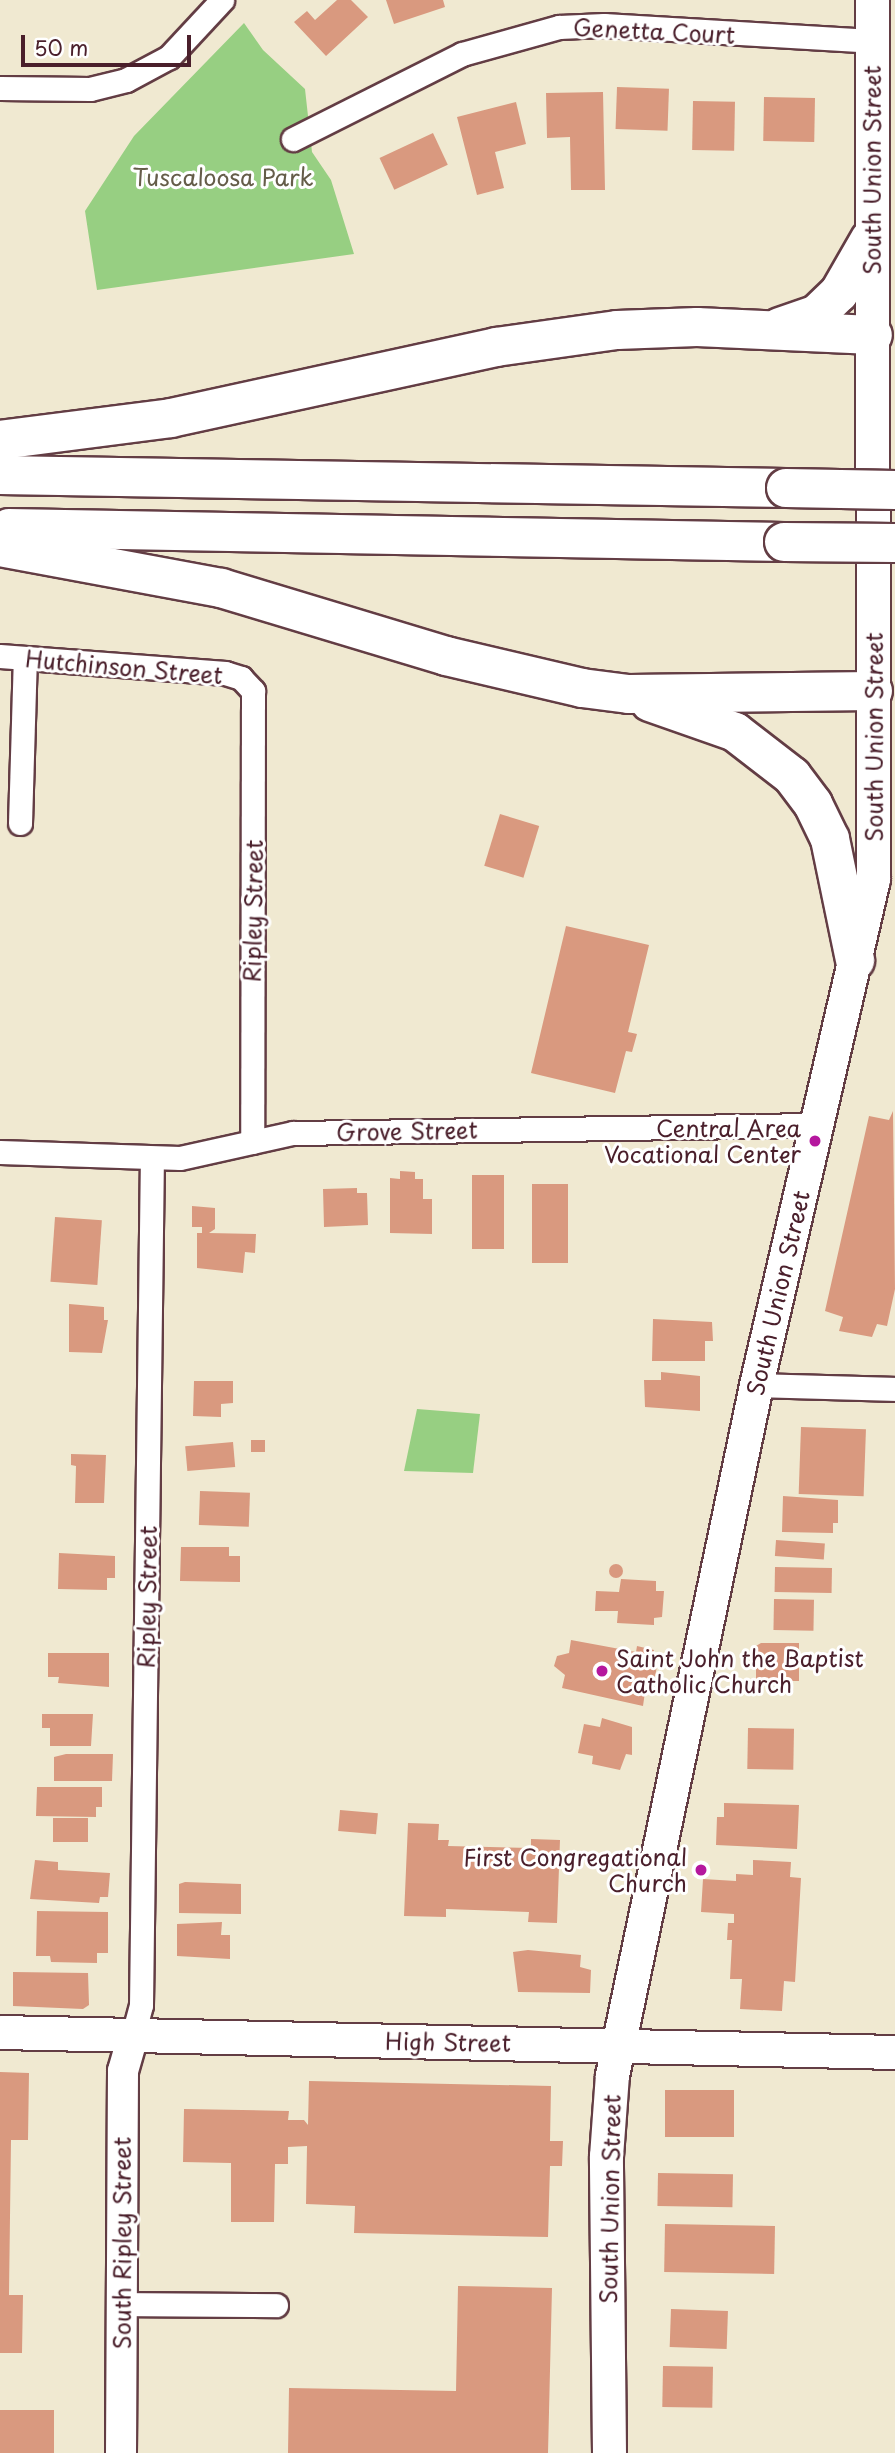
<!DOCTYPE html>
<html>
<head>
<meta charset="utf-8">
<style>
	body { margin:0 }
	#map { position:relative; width:895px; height:2453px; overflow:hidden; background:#f0e9d1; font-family:"Playpen Sans",sans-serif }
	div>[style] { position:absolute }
	.green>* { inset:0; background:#97cf82 }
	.building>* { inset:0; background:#d9997f; transform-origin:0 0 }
	.round { border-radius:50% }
	.roads { filter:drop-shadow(2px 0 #633d44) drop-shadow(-2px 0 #633d44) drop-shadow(0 2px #633d44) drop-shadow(0 -2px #633d44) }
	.minor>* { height:23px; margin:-11.5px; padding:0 11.5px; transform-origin:11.5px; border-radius:11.5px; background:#fff }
	.tertiary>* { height:30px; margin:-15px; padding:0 15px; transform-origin:15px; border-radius:15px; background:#fff }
	.secondary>* { height:33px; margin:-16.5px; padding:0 16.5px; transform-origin:16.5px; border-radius:16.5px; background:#fff }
	.motorway>* { height:38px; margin:-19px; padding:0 19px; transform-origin:19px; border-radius:19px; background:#fff }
	.bridges { filter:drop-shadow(2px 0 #633d44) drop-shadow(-2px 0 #633d44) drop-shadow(0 2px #633d44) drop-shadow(0 -2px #633d44) }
	.motorway-bridge>* { height:38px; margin:-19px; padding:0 19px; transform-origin:19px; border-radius:19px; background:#fff }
	.dots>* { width:19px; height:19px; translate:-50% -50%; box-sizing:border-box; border:4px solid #fff; border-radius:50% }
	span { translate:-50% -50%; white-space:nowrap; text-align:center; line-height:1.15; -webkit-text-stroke:6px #fff; paint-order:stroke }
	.street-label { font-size:23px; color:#4a1f2b }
	.park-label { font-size:23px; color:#655d49 }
	.poi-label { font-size:23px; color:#4a1f2b }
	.right { translate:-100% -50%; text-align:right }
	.left { translate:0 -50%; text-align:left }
	.scale { position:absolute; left:21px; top:35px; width:170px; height:32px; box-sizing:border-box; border:4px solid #4a1f2b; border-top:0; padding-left:9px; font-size:21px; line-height:24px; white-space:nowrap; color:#4a1f2b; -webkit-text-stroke:5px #fff; paint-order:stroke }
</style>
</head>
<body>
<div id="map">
	<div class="green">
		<i style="clip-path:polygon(244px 23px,263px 50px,305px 89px,312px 152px,331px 180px,354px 254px,97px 290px,85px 211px,134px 136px)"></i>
		<i style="clip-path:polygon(417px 1409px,480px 1414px,473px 1473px,404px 1471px)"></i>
	</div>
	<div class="building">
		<i style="clip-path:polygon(337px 0,351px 0,368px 17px,326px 56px,294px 22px,307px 11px,315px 20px)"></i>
		<i style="clip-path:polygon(386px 0,443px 0,445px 7px,394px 24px)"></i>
		<i style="left:617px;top:87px;width:52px;height:42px;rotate:2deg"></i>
		<i style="clip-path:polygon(603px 92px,605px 190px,571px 190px,570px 137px,547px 138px,546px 93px)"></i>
		<i style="left:764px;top:97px;width:51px;height:44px;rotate:1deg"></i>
		<i style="left:693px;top:101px;width:42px;height:49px;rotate:1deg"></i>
		<i style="clip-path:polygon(516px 102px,526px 144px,495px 152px,504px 188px,477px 195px,457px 117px)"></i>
		<i style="left:433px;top:133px;width:35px;height:59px;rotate:65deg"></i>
		<i style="left:500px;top:814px;width:41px;height:54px;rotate:17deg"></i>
		<i style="clip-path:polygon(566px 926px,649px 945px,628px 1032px,637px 1034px,632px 1052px,626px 1051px,615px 1093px,531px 1073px)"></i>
		<i style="clip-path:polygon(893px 1111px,895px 1289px,887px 1326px,877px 1324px,872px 1337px,839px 1331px,843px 1317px,825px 1311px,869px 1116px,889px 1120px)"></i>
		<i style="clip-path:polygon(400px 1171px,415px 1172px,415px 1179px,423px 1179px,423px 1199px,432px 1199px,432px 1234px,390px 1233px,390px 1178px,400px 1179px)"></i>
		<i style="left:472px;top:1175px;width:32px;height:74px"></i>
		<i style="left:532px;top:1184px;width:36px;height:79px"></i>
		<i style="clip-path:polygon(357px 1188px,357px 1193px,367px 1193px,368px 1225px,324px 1227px,323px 1189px)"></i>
		<i style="clip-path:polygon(192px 1206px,215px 1208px,215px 1229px,209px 1233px,256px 1234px,255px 1253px,245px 1252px,243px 1273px,197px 1268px,197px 1233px,202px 1233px,202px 1227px,192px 1227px)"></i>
		<i style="left:55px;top:1217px;width:47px;height:65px;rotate:4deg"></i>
		<i style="clip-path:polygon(69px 1304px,104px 1307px,104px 1320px,108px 1320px,102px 1353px,69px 1352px)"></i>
		<i style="clip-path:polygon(653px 1319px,712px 1322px,713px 1341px,705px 1341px,705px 1361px,652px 1361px)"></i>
		<i style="clip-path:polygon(661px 1372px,700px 1376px,700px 1411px,645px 1407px,644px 1380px,661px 1380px)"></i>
		<i style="clip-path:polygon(194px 1381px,233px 1381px,233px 1403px,221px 1404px,221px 1417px,193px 1416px)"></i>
		<i style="left:801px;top:1427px;width:65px;height:67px;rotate:2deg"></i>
		<i style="left:251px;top:1440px;width:14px;height:12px"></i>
		<i style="left:233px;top:1442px;width:25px;height:48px;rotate:85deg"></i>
		<i style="clip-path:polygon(71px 1454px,106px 1455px,104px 1503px,75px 1503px,76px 1466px,71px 1465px)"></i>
		<i style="left:200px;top:1491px;width:50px;height:34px;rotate:2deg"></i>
		<i style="clip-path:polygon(783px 1496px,838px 1500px,838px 1523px,833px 1523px,833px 1533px,782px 1532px)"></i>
		<i style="left:776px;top:1540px;width:49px;height:16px;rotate:4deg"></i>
		<i style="clip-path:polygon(181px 1547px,229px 1547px,229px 1556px,240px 1556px,240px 1582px,180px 1581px)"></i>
		<i style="clip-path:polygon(59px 1553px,115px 1556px,115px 1578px,107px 1578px,107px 1590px,58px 1589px)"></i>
		<i class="round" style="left:609px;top:1564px;width:14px;height:14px"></i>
		<i style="left:775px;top:1567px;width:57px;height:25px;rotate:1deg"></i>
		<i style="clip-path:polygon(621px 1579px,656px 1581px,656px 1591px,664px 1591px,662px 1617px,654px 1618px,654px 1625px,617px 1623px,618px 1611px,595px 1611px,596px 1591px,619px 1592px)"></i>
		<i style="left:774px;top:1599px;width:40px;height:31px;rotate:1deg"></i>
		<i style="clip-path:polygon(571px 1640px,636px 1652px,637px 1646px,654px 1650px,651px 1665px,657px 1666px,652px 1693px,645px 1692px,643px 1706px,562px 1688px,565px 1675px,554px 1666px,557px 1656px,569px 1653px)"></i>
		<i style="clip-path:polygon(761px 1643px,799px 1643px,799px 1681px,756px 1681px,756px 1646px)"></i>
		<i style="clip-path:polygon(48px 1653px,109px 1653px,109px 1687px,58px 1683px,59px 1677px,48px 1677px)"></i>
		<i style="clip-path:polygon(42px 1714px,93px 1714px,91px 1746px,50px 1746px,50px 1728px,42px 1728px)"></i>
		<i style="clip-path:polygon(602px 1718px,632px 1727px,632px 1755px,626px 1754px,620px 1770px,592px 1764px,593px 1756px,578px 1753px,584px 1724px,600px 1727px)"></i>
		<i style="left:748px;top:1728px;width:46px;height:41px;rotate:1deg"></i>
		<i style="clip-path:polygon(66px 1754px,113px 1754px,112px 1781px,54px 1781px,54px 1757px)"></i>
		<i style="clip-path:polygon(37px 1787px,102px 1787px,102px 1807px,96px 1807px,96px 1817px,36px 1816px)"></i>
		<i style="clip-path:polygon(724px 1803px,799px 1805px,797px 1849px,716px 1845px,717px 1817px,724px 1817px)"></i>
		<i style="left:340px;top:1810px;width:38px;height:21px;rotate:5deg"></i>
		<i style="left:53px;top:1818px;width:35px;height:24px"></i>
		<i style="clip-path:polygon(408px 1823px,439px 1824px,438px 1840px,449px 1840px,448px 1846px,531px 1848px,531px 1839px,560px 1840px,557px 1923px,528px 1922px,529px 1912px,446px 1909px,446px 1917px,404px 1916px)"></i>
		<i style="clip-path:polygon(35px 1860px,58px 1862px,58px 1870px,110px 1873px,108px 1897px,100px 1897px,99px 1903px,30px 1899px)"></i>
		<i style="clip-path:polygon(753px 1860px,791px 1862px,790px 1877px,801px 1878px,795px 1982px,784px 1981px,782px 2011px,740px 2009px,742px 1979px,730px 1979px,732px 1940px,727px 1940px,728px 1923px,734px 1923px,734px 1914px,701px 1912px,703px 1879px,736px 1881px,736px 1874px,753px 1875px)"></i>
		<i style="clip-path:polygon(185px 1882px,241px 1884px,241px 1914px,179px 1913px,179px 1884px)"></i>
		<i style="clip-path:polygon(37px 1911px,108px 1912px,108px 1953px,97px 1953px,97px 1963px,51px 1962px,50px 1956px,36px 1956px)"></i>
		<i style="clip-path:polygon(222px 1922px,221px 1935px,230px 1935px,230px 1959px,177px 1956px,177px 1924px)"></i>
		<i style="clip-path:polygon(528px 1950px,581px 1955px,580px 1967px,591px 1970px,590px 1993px,518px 1992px,513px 1952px)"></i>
		<i style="clip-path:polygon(13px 1972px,88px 1973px,89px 2005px,83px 2009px,13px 2006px)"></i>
		<i style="clip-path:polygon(0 2072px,29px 2073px,28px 2140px,11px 2140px,9px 2295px,23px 2295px,22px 2353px,0 2353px)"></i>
		<i style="clip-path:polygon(309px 2081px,551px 2086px,550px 2141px,563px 2141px,562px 2166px,550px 2166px,548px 2237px,354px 2233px,355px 2206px,306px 2204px,307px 2146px,288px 2147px,288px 2164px,275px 2164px,274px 2222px,231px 2222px,231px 2163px,183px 2162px,184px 2109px,289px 2111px,288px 2120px,304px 2120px,308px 2125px)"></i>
		<i style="left:665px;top:2090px;width:69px;height:47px"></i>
		<i style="left:658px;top:2173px;width:75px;height:33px;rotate:1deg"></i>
		<i style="left:665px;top:2224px;width:110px;height:48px;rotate:1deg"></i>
		<i style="clip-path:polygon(458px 2286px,552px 2288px,548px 2453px,288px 2453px,289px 2388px,456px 2391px)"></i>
		<i style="left:671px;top:2309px;width:57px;height:38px;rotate:2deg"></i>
		<i style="left:663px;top:2366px;width:50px;height:41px;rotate:1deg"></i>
		<i style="left:0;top:2410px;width:54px;height:43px"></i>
	</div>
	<div class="roads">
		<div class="minor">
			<i style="left:0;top:88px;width:90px;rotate:0.6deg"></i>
			<i style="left:90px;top:89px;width:37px;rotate:-14deg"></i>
			<i style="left:126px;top:80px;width:49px;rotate:-28.1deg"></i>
			<i style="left:169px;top:57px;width:78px;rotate:-47.1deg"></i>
			<i style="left:293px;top:139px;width:189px;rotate:-26.7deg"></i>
			<i style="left:462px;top:54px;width:101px;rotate:-15.6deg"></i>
			<i style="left:559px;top:27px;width:45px;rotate:-2.5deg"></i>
			<i style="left:604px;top:25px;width:268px;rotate:3.4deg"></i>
			<i style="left:0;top:656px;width:226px;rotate:4.3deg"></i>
			<i style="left:225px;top:673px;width:17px;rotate:17deg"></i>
			<i style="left:241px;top:678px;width:18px;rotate:47deg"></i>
			<i style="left:253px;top:691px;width:451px;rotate:90.1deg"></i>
			<i style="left:20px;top:823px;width:165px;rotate:-88.3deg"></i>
			<i style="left:0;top:1152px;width:180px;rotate:1.9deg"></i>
			<i style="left:180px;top:1158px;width:116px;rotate:-12.5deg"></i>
			<i style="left:293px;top:1133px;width:523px;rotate:-0.88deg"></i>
			<i style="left:756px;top:1385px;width:139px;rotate:1.6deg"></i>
			<i style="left:133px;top:2035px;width:31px;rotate:-75deg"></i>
			<i style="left:141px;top:2005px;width:846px;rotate:-89.26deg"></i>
			<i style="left:121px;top:2304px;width:155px;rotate:0.4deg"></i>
		</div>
		<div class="tertiary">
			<i style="left:121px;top:2453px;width:382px;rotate:-89.7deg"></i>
			<i style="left:123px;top:2071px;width:37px;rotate:-74deg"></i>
		</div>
		<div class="secondary">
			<i style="left:0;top:2032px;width:895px;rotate:1.28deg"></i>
			<i style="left:609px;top:2453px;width:297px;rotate:-90.6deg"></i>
			<i style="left:606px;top:2156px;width:81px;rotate:-85.8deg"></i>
			<i style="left:612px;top:2075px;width:705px;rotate:-78.21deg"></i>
			<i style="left:756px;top:1385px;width:519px;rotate:-76.98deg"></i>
			<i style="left:873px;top:879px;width:879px;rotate:-90.07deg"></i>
		</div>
		<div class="motorway">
			<i style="left:780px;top:327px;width:39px;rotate:-19deg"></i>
			<i style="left:817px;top:314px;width:30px;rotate:-44deg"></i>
			<i style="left:839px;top:293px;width:62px;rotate:-60.1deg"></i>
			<i style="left:0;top:440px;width:172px;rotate:-7.3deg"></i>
			<i style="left:171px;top:418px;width:333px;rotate:-12.3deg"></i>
			<i style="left:496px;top:347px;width:122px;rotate:-8deg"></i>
			<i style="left:617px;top:330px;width:80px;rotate:-2.1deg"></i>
			<i style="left:697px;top:327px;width:176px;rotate:2.6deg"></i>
			<i style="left:0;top:475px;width:786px;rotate:0.95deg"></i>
			<i style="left:9px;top:528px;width:775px;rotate:1.03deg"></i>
			<i style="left:0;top:547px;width:225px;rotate:10.5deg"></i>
			<i style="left:221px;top:588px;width:235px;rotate:16.8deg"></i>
			<i style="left:446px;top:656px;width:140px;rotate:13.2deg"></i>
			<i style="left:582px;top:688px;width:47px;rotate:7.3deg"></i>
			<i style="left:629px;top:694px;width:244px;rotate:-0.7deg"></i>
			<i style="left:650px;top:702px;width:90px;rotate:19.4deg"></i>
			<i style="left:735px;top:732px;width:72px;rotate:37.7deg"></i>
			<i style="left:792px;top:776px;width:35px;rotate:53deg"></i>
			<i style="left:813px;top:804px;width:39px;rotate:64deg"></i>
			<i style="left:830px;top:839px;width:124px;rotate:78.3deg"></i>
		</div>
	</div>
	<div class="bridges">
		<div class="motorway-bridge">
			<i style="left:786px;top:488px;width:109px;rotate:1.1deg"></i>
			<i style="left:784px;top:542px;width:111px;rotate:0.5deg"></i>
		</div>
	</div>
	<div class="dots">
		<i style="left:815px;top:1141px;background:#b5179e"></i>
		<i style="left:602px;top:1671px;background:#b5179e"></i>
		<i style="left:701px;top:1870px;background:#b5179e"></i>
	</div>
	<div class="street-label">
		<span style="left:654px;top:31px;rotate:3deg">Genetta Court</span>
		<span style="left:872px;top:170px;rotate:-90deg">South Union Street</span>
		<span style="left:124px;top:667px;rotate:5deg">Hutchinson Street</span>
		<span style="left:874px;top:737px;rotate:-90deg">South Union Street</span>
		<span style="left:253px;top:911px;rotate:-89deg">Ripley Street</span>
		<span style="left:407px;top:1131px;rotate:-1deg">Grove Street</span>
		<span style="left:778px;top:1293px;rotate:-77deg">South Union Street</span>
		<span style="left:147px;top:1597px;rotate:-89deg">Ripley Street</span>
		<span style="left:448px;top:2042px;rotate:1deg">High Street</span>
		<span style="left:610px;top:2199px;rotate:-89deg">South Union Street</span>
		<span style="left:122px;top:2243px;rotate:-90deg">South Ripley Street</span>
	</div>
	<div class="park-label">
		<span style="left:223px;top:177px">Tuscaloosa Park</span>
	</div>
	<div class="poi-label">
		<span class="right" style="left:801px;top:1141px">Central Area<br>Vocational Center</span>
		<span class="left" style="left:616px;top:1671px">Saint John the Baptist<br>Catholic Church</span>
		<span class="right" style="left:687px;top:1870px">First Congregational<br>Church</span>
	</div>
	<div class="scale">50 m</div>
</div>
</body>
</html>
